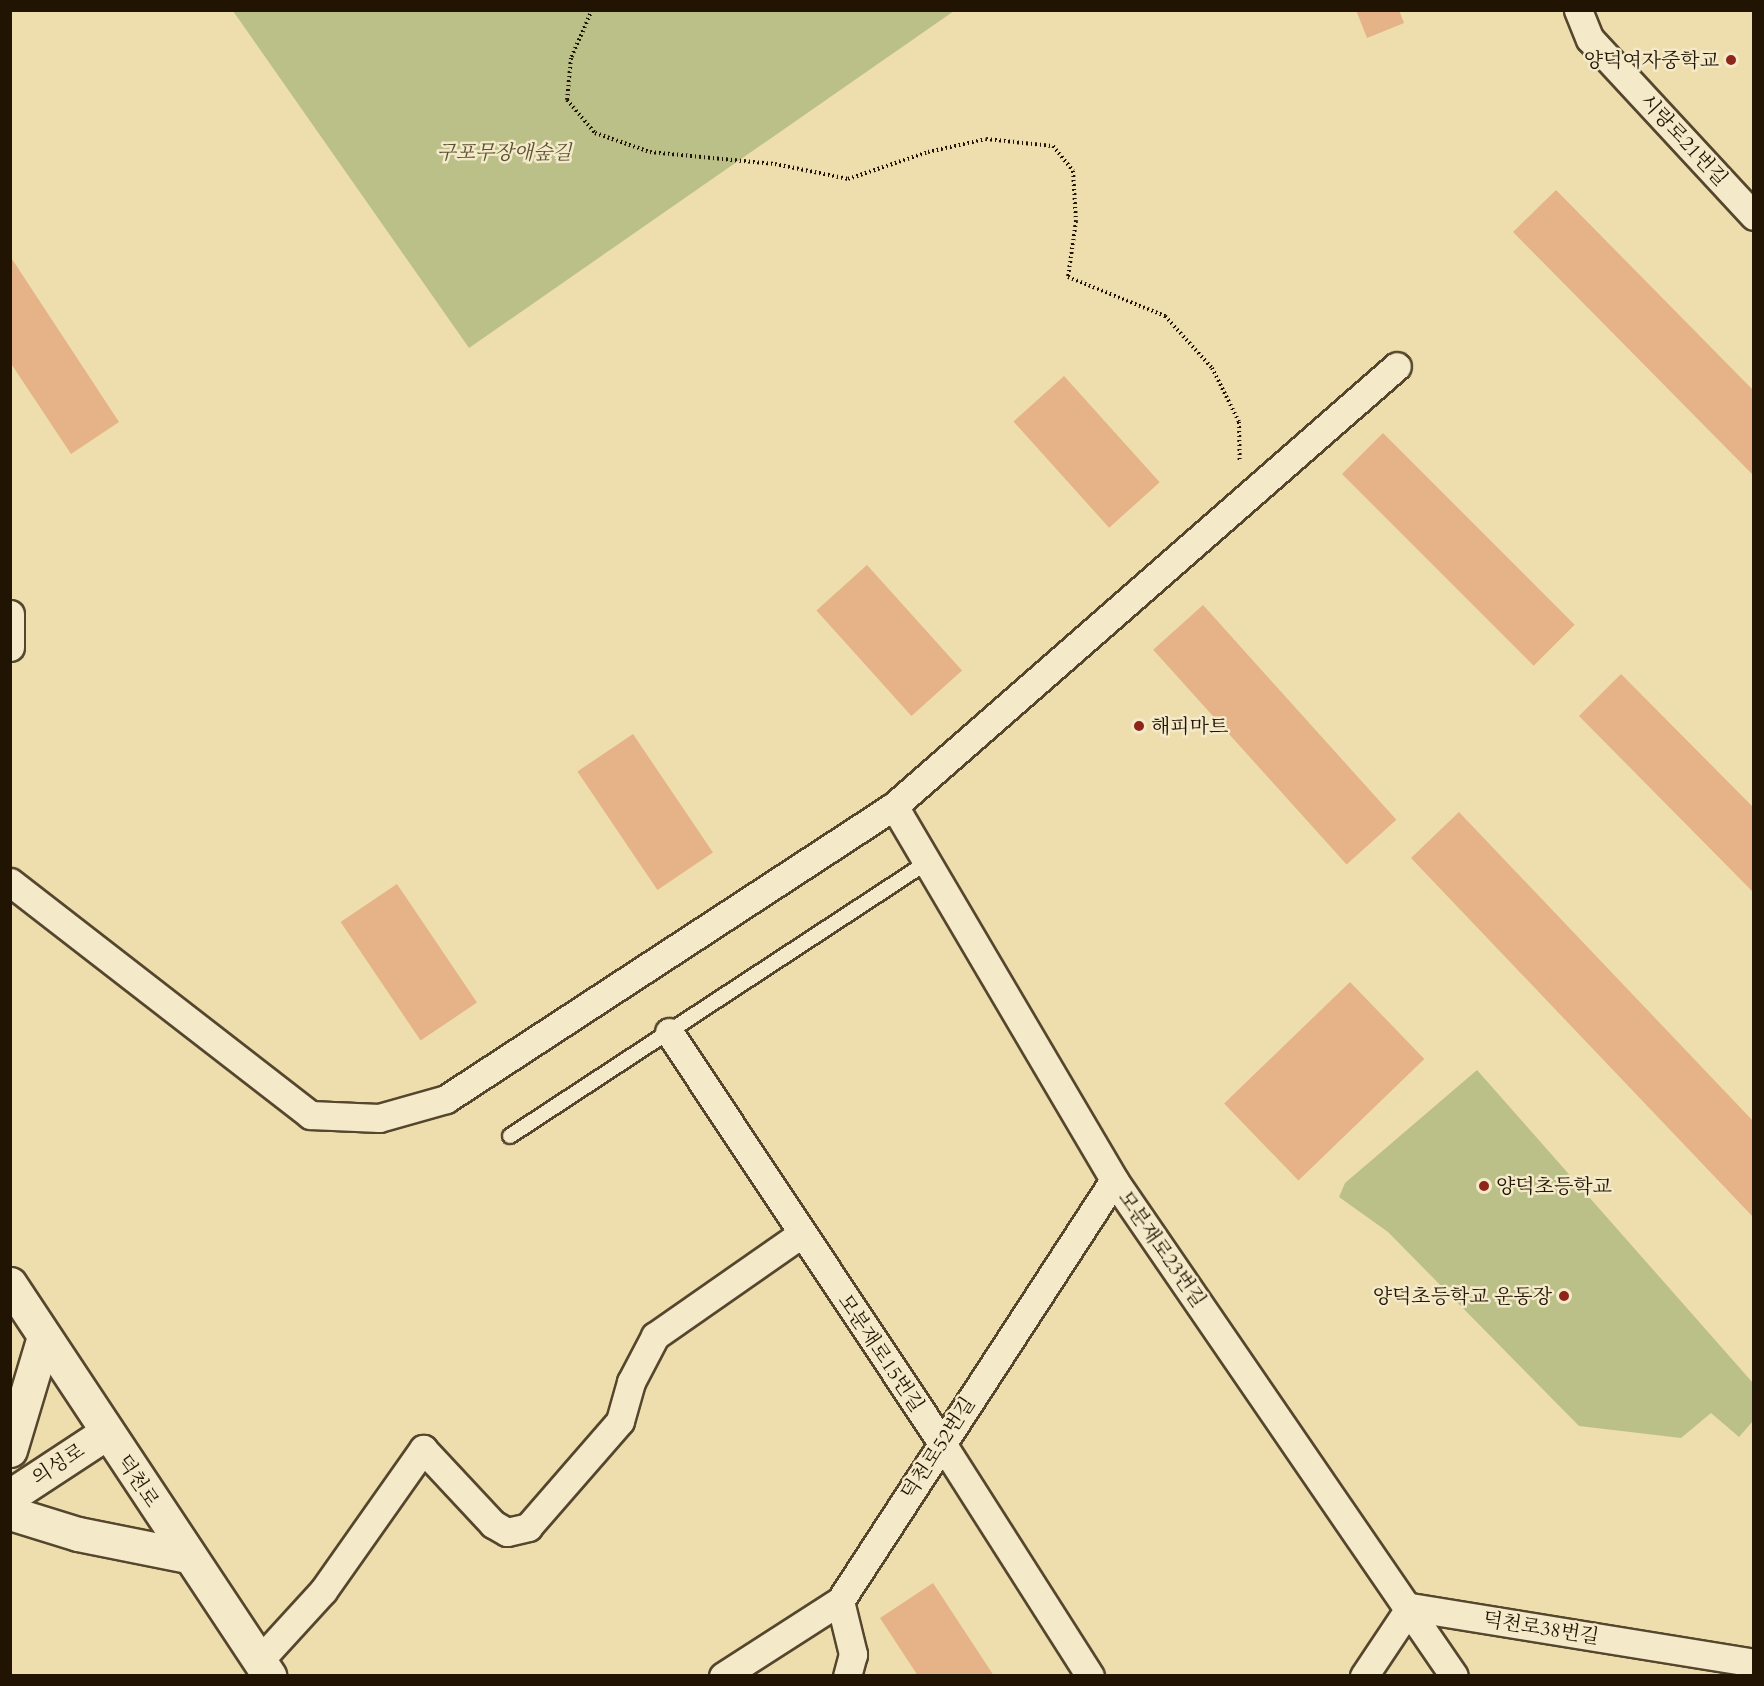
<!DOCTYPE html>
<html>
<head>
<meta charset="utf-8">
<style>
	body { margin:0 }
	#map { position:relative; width:1764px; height:1686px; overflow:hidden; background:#eedeae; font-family:Cardo,"Noto Serif KR",serif }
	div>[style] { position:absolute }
	.green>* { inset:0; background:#bbc089 }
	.building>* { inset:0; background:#e6b287; transform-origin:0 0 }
	.path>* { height:4px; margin-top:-2px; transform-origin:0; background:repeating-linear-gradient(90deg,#221402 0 1.5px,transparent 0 4.5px) }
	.roads { filter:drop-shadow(2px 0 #55462d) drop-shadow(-2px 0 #55462d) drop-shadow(0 2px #55462d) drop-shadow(0 -2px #55462d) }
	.lane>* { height:14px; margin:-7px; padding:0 7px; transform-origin:7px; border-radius:7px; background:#f4eaca }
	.street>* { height:27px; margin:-13.5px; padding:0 13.5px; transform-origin:13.5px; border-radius:13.5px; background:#f4eaca }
	.secondary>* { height:33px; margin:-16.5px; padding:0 16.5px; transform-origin:16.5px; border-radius:16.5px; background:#f4eaca }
	.dots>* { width:16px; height:16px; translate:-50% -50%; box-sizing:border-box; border:3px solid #f4eaca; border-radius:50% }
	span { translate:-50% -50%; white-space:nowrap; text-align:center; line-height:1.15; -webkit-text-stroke:5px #f4eaca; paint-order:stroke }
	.poi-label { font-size:20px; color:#221402 }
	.right { translate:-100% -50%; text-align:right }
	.left { translate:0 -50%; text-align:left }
	.street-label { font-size:20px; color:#221402 }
	.park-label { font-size:20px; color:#585031; font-style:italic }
	.frame { position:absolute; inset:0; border:12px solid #221402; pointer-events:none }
</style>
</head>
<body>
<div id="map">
	<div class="green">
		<i style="clip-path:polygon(233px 11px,954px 11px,469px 348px)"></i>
		<i style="clip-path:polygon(1477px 1070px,1753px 1383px,1753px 1421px,1739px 1437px,1711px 1413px,1681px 1438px,1579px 1426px,1388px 1232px,1339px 1197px,1345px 1183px)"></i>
	</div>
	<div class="building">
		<i style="clip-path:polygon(1356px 10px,1399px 10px,1404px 23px,1367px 38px)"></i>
		<i style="clip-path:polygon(1556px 190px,1754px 391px,1754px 476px,1513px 232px)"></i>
		<i style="clip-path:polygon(10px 256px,119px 422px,71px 454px,10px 362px)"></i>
		<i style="left:1064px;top:376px;width:143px;height:68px;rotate:48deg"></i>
		<i style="left:1383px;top:433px;width:271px;height:58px;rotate:45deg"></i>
		<i style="left:867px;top:565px;width:142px;height:68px;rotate:48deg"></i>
		<i style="left:1203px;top:605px;width:289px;height:67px;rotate:48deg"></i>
		<i style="clip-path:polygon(1621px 674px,1754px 808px,1754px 893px,1579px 716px)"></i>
		<i style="left:633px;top:734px;width:143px;height:67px;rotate:56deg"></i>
		<i style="clip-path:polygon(1459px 812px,1754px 1122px,1754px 1218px,1411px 858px)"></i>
		<i style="left:397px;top:884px;width:143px;height:68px;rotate:56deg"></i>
		<i style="left:1350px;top:982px;width:107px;height:175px;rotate:46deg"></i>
		<i style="clip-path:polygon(933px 1583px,994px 1676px,918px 1676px,880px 1618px)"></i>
	</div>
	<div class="path">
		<i style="left:592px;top:10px;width:52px;rotate:113.6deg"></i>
		<i style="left:571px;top:58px;width:42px;rotate:95.4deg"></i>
		<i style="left:567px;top:100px;width:43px;rotate:49.7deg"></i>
		<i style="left:595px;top:133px;width:58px;rotate:19.1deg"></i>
		<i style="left:650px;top:152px;width:126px;rotate:5.5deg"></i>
		<i style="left:775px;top:164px;width:75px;rotate:11.6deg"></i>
		<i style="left:848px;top:179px;width:84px;rotate:-18.6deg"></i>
		<i style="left:928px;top:152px;width:59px;rotate:-12.6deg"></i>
		<i style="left:986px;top:139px;width:67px;rotate:6deg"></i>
		<i style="left:1053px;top:146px;width:32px;rotate:51deg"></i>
		<i style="left:1073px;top:171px;width:50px;rotate:86.6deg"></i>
		<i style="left:1076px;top:221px;width:57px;rotate:98.1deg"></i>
		<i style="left:1068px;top:277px;width:105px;rotate:21.9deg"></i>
		<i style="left:1165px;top:316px;width:70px;rotate:47.9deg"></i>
		<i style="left:1212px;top:368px;width:60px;rotate:63.4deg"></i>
		<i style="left:1239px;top:422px;width:39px;rotate:89deg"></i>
	</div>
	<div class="roads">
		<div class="lane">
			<i style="left:510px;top:1136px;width:501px;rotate:-33.28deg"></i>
		</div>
		<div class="street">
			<i style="left:1578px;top:10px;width:31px;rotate:68deg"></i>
			<i style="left:1590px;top:39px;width:241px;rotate:47.2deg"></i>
			<i style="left:10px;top:614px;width:33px;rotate:90deg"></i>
			<i style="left:894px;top:806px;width:434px;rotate:59.5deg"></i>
			<i style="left:1114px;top:1180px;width:601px;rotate:55.57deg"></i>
			<i style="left:10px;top:882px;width:380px;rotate:37.8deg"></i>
			<i style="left:310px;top:1115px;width:69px;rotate:2.5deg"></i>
			<i style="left:379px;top:1118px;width:70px;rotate:-15.8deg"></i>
			<i style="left:446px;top:1099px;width:535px;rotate:-33.19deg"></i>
			<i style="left:894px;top:806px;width:668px;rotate:-41.18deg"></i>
			<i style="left:669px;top:1032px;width:492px;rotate:56.4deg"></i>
			<i style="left:941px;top:1442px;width:277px;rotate:57.5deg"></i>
			<i style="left:840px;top:1601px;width:55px;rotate:76.2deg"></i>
			<i style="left:853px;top:1654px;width:23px;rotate:105deg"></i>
			<i style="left:259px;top:1661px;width:95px;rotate:-47.6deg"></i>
			<i style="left:323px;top:1591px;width:174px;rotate:-54.8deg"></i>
			<i style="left:423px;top:1449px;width:103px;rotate:47deg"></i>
			<i style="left:493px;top:1524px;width:16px;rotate:30deg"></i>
			<i style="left:507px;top:1532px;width:22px;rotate:-13deg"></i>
			<i style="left:528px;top:1527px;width:140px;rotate:-49deg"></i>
			<i style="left:620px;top:1421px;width:41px;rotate:-74.2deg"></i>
			<i style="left:631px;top:1382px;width:52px;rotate:-62.4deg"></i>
			<i style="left:655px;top:1336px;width:177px;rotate:-34.9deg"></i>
			<i style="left:723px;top:1676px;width:139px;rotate:-32.7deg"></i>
			<i style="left:840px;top:1601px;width:502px;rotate:-56.94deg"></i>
			<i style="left:1364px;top:1676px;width:83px;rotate:-56.3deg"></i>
			<i style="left:1410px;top:1607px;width:349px;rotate:9.2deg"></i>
		</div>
		<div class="secondary">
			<i style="left:10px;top:1284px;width:470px;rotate:56.5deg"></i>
			<i style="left:10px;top:1450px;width:118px;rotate:-73.3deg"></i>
			<i style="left:10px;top:1496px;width:115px;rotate:-33.3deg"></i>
			<i style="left:10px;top:1513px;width:71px;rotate:17.2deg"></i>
			<i style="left:78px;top:1534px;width:112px;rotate:11.3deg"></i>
		</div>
	</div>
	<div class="dots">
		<i style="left:1731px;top:60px;background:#8f2418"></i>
		<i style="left:1139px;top:726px;background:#8f2418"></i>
		<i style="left:1484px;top:1186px;background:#8f2418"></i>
		<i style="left:1564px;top:1296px;background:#8f2418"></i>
	</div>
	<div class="poi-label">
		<span class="right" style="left:1719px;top:60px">양덕여자중학교</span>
		<span class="left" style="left:1151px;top:726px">해피마트</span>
		<span class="left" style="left:1496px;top:1186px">양덕초등학교</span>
		<span class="right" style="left:1552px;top:1296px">양덕초등학교 운동장</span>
	</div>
	<div class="street-label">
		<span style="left:1684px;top:140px;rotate:47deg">시랑로21번길</span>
		<span style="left:1162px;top:1249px;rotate:55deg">모분재로23번길</span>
		<span style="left:881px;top:1353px;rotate:56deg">모분재로15번길</span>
		<span style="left:938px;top:1448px;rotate:-57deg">덕천로52번길</span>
		<span style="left:58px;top:1464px;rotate:-33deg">의성로</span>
		<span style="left:138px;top:1481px;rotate:56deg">덕천로</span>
		<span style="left:1541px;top:1628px;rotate:9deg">덕천로38번길</span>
	</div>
	<div class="park-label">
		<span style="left:504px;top:152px">구포무장애숲길</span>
	</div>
	<div class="frame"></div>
</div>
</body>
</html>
